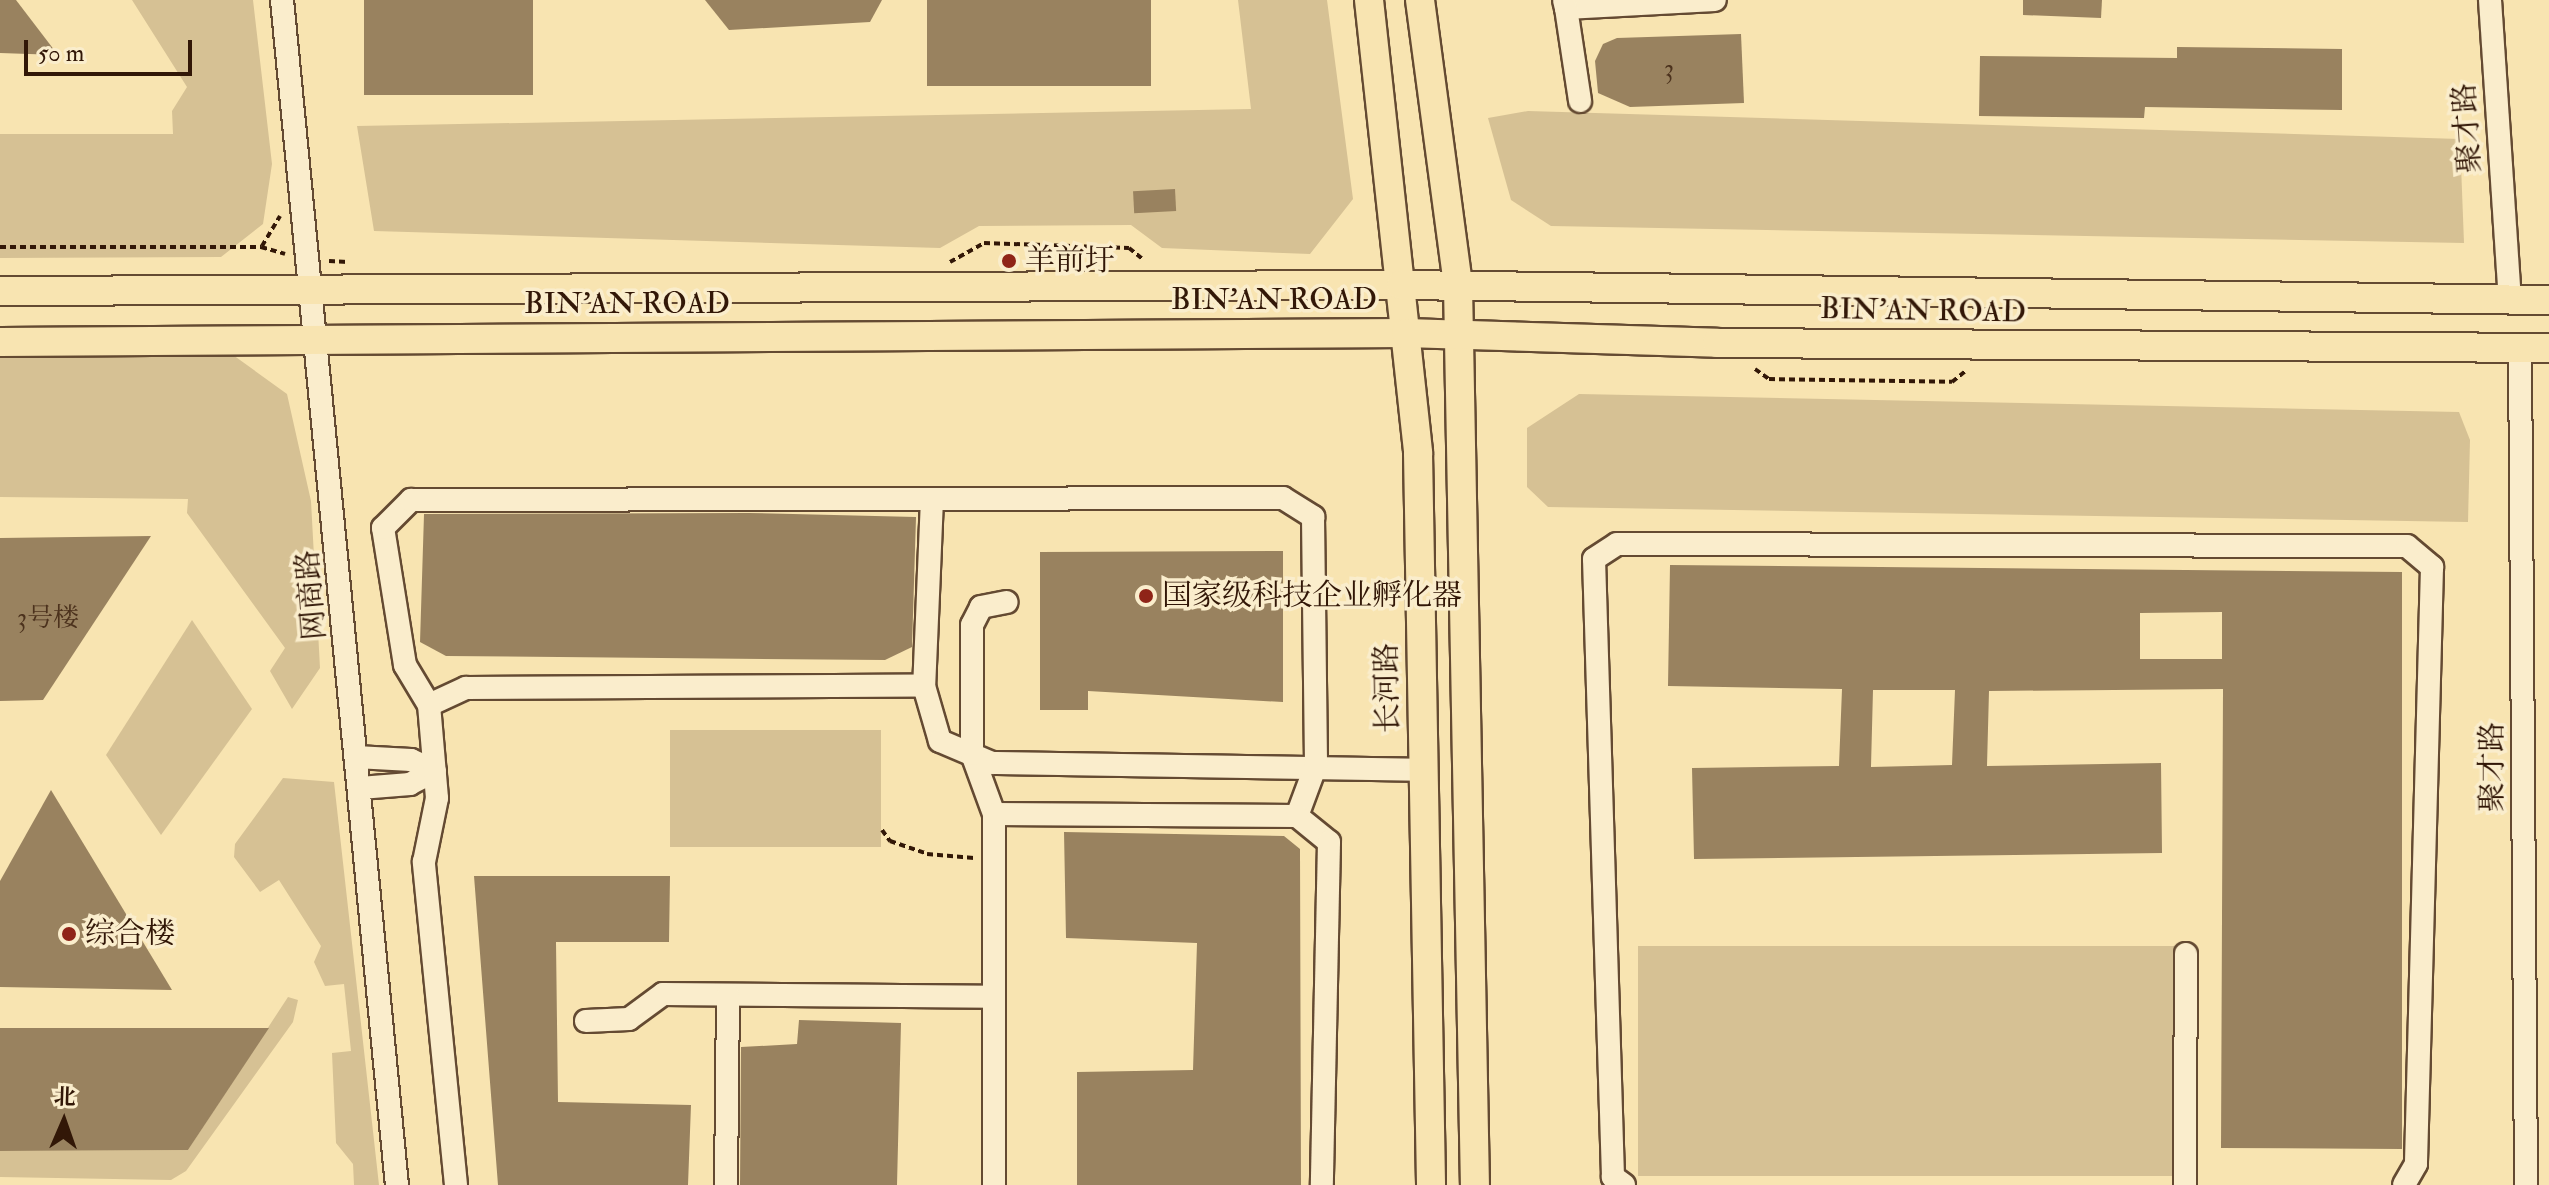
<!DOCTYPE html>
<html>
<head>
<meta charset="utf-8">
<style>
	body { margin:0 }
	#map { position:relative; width:2549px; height:1185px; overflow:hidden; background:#f8e4b1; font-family:"IM FELL Double Pica","Noto Serif SC",serif }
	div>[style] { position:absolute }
	.green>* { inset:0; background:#d6c194; transform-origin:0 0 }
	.building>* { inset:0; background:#99825f; transform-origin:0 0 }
	.path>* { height:4px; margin-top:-2px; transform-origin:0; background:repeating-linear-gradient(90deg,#321707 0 6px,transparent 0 10px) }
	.roads { filter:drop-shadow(2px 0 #644a32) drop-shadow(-2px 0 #644a32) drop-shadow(0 2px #644a32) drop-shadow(0 -2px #644a32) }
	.minor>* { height:22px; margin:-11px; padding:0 11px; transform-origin:11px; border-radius:11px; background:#faedcc }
	.major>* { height:28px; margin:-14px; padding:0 14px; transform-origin:14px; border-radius:14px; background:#f8e4b1 }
	.dots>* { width:22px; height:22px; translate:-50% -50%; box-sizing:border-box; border:4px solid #faedcc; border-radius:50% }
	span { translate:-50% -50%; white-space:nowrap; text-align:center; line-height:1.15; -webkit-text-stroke:7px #faedcc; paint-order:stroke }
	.number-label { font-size:26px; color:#4c321d }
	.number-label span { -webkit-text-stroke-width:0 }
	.street-label { font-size:30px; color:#321707 }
	.poi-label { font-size:30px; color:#321707 }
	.left { translate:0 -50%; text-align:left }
	.north { position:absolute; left:24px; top:1081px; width:80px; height:80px; -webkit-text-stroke:6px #faedcc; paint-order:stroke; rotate:2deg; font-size:22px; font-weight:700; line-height:32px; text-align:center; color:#321707 }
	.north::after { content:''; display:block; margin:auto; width:28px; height:36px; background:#321707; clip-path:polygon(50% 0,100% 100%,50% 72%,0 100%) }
	.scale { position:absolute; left:24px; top:40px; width:168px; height:36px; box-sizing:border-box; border:4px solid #321707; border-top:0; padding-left:10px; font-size:24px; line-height:28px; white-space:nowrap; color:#321707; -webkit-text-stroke:6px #faedcc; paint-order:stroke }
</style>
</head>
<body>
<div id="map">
	<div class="green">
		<i style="clip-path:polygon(132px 0,253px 0,272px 164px,263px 224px,221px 257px,0 258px,0 134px,173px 134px,172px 111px,187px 87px)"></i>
		<i style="clip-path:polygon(1238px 0,1327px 0,1353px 199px,1310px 254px,1162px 248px,1131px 225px,979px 226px,940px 248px,374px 231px,357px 126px,1251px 109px)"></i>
		<i style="clip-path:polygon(1528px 111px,2460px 139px,2464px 243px,1551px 226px,1511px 200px,1488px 118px)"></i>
		<i style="clip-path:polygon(0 355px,233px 355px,287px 394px,311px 501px,320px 668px,292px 709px,270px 671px,285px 648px,187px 513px,188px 499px,0 497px)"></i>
		<i style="clip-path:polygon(1579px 394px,2459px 412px,2470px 440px,2468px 522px,1548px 507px,1527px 487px,1527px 428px)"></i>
		<i style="clip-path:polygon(192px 620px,252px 709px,161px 835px,106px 755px)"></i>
		<i style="left:881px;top:730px;width:117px;height:211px;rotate:90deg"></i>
		<i style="clip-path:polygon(283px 778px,334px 782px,379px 1185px,354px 1185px,353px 1164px,336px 1143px,332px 1053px,351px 1051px,344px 984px,325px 986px,314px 962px,321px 946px,279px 880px,260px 892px,234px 857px,235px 844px)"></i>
		<i style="left:2177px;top:946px;width:230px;height:539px;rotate:90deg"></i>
		<i style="clip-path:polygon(288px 997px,298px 1000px,293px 1022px,186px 1171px,171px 1180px,0 1177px,0 1151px,188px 1150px)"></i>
	</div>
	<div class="building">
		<i style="clip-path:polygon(0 0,16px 0,58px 55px,0 53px)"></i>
		<i style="left:364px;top:0;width:169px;height:95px"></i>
		<i style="clip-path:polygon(705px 0,882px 0,870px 22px,729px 30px)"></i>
		<i style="left:927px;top:0;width:224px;height:86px"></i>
		<i style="clip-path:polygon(2023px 0,2102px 0,2101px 18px,2023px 15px)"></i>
		<i style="clip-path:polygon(1741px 34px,1744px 103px,1630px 107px,1598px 93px,1595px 61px,1603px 44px,1617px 38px)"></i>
		<i style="clip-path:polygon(2177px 47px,2342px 49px,2342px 110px,2145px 107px,2144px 118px,1979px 116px,1980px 56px,2177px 58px)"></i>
		<i style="left:1175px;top:189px;width:22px;height:42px;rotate:87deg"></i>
		<i style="clip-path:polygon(749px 513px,916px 517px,912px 647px,885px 660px,446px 656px,420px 642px,424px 514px)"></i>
		<i style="clip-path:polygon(151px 536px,43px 700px,0 701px,0 538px)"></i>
		<i style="clip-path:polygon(1283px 551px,1283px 702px,1088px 691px,1088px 710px,1040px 710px,1040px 552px)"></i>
		<i style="clip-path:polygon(evenodd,1670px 565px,2402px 572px,2402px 1149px,2221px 1148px,2223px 689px,1989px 691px,1987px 766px,2161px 763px,2162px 853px,1694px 859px,1692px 768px,1839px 766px,1842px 689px,1668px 686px,1670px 565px,2222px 612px,2222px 659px,2140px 659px,2140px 613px,2222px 612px,1670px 565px,1873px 690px,1955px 690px,1952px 765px,1871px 767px,1873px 690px)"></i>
		<i style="clip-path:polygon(51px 790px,172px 990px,0 987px,0 881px)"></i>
		<i style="clip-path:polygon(1064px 832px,1284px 836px,1300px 849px,1301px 1185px,1077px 1185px,1077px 1072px,1193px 1070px,1197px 943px,1066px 938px)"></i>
		<i style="clip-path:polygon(474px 876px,670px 876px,669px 942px,556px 942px,558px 1102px,691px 1105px,688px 1185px,498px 1185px)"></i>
		<i style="clip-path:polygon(799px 1020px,901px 1023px,897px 1185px,740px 1185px,741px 1047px,797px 1044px)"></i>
		<i style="clip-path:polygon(0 1028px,269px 1028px,188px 1150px,0 1151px)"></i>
	</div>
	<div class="path">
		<i style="left:262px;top:246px;width:35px;rotate:-59deg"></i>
		<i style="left:0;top:247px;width:261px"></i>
		<i style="left:261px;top:247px;width:25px;rotate:16deg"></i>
		<i style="left:329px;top:261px;width:19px;rotate:3deg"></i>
		<i style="left:950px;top:262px;width:39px;rotate:-29deg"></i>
		<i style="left:984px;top:243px;width:145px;rotate:2deg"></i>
		<i style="left:1129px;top:248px;width:19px;rotate:39deg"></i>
		<i style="left:1755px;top:369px;width:17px;rotate:36deg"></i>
		<i style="left:1769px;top:379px;width:183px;rotate:0.9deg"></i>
		<i style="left:1952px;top:382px;width:19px;rotate:-39deg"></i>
		<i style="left:882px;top:830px;width:14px;rotate:54deg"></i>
		<i style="left:890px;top:841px;width:39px;rotate:19deg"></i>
		<i style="left:927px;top:854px;width:47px;rotate:4.9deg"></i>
	</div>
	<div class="roads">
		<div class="minor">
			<i style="left:282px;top:0;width:1191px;rotate:84.46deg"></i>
			<i style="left:1564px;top:0;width:8px;rotate:76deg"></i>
			<i style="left:1566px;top:8px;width:149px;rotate:-3.1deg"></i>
			<i style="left:2490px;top:0;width:300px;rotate:86.2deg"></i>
			<i style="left:1566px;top:8px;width:94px;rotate:81.4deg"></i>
			<i style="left:2520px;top:348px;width:837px;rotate:89.59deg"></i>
			<i style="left:932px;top:499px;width:187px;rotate:92.4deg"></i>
			<i style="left:924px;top:686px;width:57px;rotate:73.8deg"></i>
			<i style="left:940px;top:741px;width:56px;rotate:22.9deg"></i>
			<i style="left:992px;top:763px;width:431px;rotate:0.9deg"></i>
			<i style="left:429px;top:705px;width:41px;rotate:-24.7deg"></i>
			<i style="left:466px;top:688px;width:458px;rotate:-0.3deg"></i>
			<i style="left:356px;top:757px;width:55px;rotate:3.1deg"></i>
			<i style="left:411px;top:760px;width:26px;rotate:25deg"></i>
			<i style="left:435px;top:771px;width:28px;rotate:153deg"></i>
			<i style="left:410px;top:784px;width:50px;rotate:175.4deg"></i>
			<i style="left:994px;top:814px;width:64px;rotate:-110.1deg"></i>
			<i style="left:972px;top:754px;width:129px;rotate:-90deg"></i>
			<i style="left:972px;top:625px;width:20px;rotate:-63deg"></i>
			<i style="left:981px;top:607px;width:26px;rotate:-11deg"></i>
			<i style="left:586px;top:1021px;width:43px;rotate:-2.7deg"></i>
			<i style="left:629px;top:1019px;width:42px;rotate:-36.3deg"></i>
			<i style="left:663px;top:994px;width:329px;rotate:0.5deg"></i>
			<i style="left:456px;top:1185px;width:325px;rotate:-95.7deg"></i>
			<i style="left:424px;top:862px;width:65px;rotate:-78.5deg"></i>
			<i style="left:437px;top:798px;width:93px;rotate:-94.9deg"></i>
			<i style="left:429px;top:705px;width:47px;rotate:-121deg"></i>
			<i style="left:405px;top:665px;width:139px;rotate:-99.1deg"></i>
			<i style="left:383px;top:528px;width:40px;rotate:-45deg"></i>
			<i style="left:411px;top:500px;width:872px;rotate:-0.13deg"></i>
			<i style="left:1283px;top:498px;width:36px;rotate:32deg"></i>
			<i style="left:1313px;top:517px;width:248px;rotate:89.3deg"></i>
			<i style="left:1316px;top:765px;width:54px;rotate:110.4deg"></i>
			<i style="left:726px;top:1185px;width:190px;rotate:-89.4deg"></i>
			<i style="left:994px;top:1185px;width:371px;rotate:-90deg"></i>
			<i style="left:994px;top:814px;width:303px;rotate:0.4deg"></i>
			<i style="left:1297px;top:816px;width:41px;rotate:39.1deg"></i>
			<i style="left:1329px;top:842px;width:343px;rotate:91.2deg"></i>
			<i style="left:1624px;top:1185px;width:14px;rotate:-144deg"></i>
			<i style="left:1613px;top:1177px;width:618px;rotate:-91.76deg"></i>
			<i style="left:1594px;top:559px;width:27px;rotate:-33deg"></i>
			<i style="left:1617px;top:544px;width:790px;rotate:0.15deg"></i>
			<i style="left:2407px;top:546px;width:33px;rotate:40deg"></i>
			<i style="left:2432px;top:567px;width:597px;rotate:91.54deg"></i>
			<i style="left:2416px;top:1164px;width:24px;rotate:120deg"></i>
			<i style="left:2185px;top:1185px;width:231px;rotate:-89.8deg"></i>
		</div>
		<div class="major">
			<i style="left:1369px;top:0;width:456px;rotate:83.8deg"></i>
			<i style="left:1418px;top:453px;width:732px;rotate:88.98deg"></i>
			<i style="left:1420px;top:0;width:289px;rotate:82.4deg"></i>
			<i style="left:1458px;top:286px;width:899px;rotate:88.92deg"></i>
			<i style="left:0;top:291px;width:1401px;rotate:-0.25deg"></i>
			<i style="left:1401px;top:285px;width:1148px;rotate:0.75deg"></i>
			<i style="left:0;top:342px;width:1406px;rotate:-0.37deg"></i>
			<i style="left:1406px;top:333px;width:311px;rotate:1.8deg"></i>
			<i style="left:1717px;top:343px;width:832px;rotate:0.34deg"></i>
		</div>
	</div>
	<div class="dots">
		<i style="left:1009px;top:261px;background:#8f2418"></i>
		<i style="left:1146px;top:596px;background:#8f2418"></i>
		<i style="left:69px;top:934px;background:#8f2418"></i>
	</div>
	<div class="number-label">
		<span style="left:1669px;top:70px">3</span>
		<span style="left:48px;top:619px">3号楼</span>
	</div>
	<div class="street-label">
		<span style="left:2468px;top:128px;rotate:-94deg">聚才路</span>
		<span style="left:1274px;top:300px">BIN'AN ROAD</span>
		<span style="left:627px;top:304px">BIN'AN ROAD</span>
		<span style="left:1923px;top:311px;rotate:1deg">BIN'AN ROAD</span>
		<span style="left:312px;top:595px;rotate:-95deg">网商路</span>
		<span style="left:1388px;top:688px;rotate:-91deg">长河路</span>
		<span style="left:2493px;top:767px;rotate:-90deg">聚才路</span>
	</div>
	<div class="poi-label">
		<span class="left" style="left:1025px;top:261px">羊前圩</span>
		<span class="left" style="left:1162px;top:596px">国家级科技企业孵化器</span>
		<span class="left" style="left:85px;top:934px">综合楼</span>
	</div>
	<div class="north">北</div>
	<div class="scale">50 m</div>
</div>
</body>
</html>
